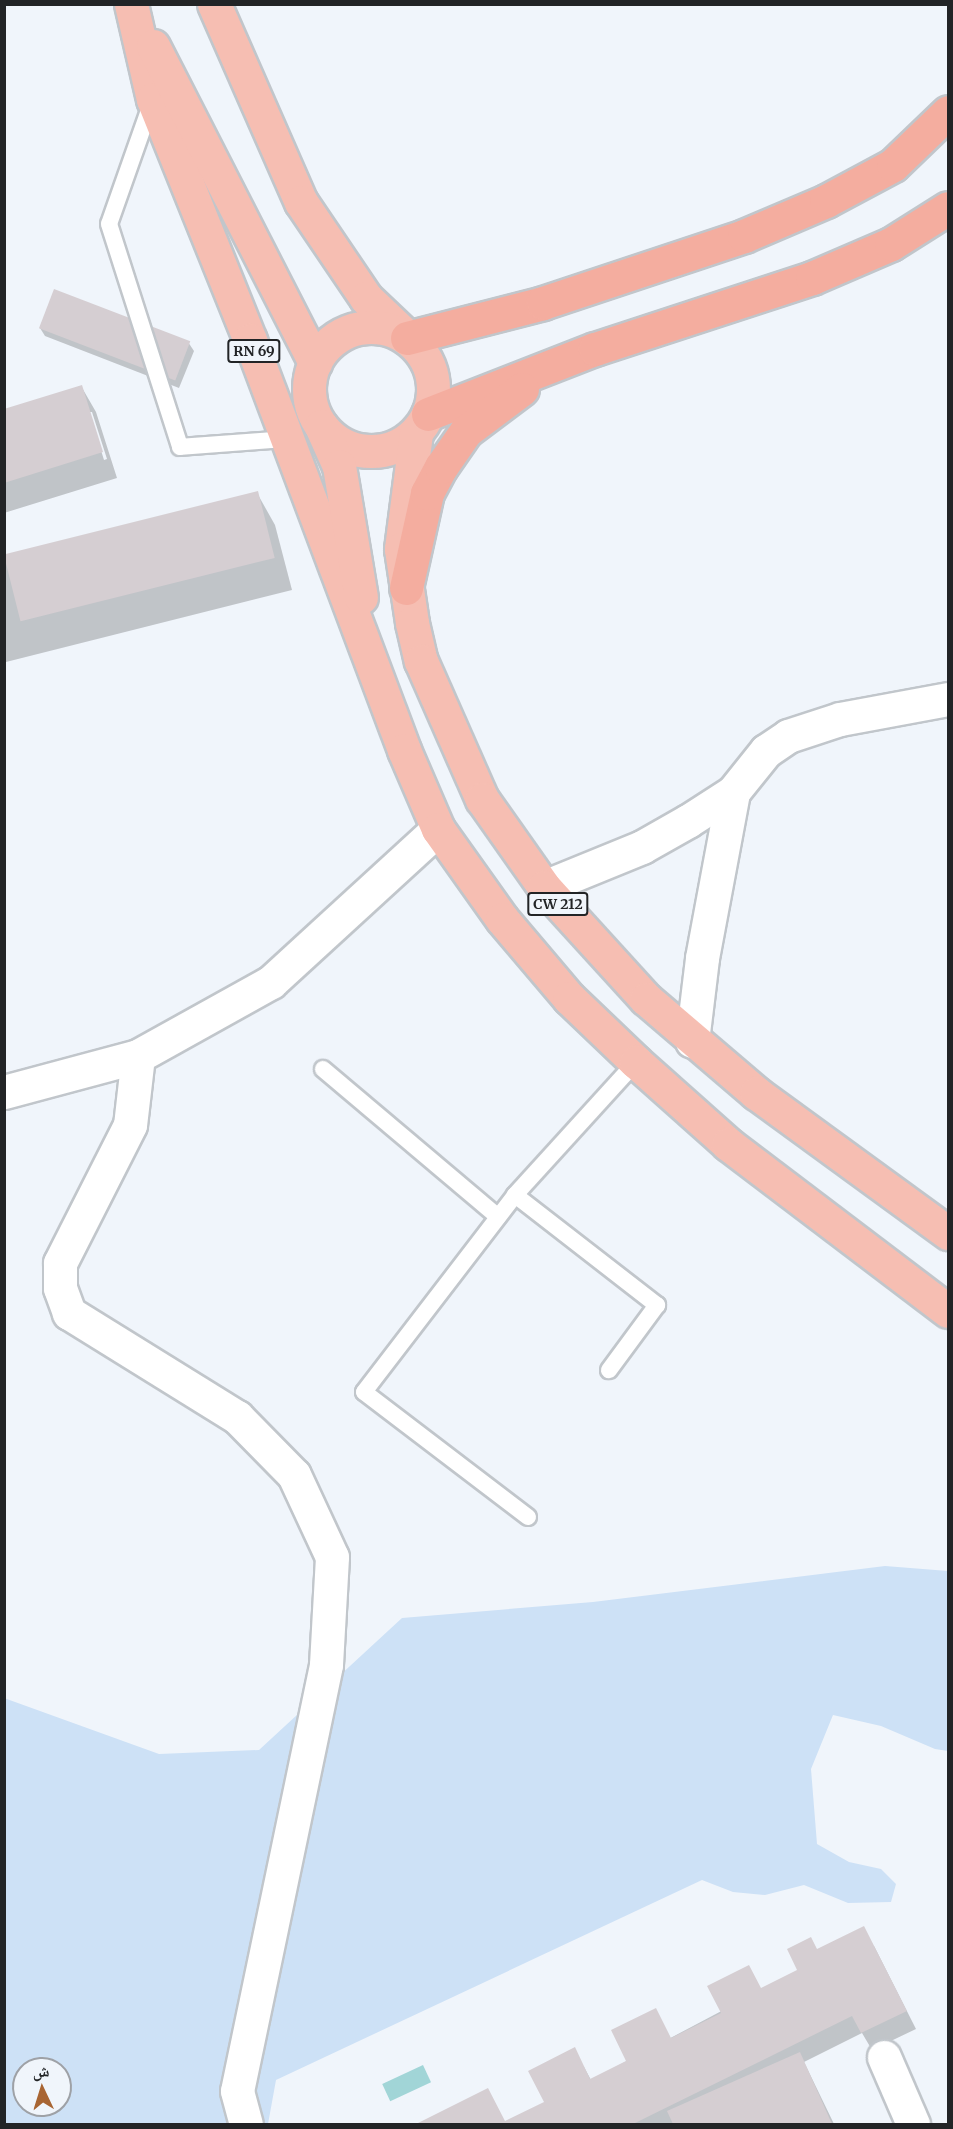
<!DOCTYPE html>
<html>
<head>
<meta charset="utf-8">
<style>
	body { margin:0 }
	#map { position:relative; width:953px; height:2129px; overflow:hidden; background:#f0f5fb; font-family:Merriweather,"Noto Naskh Arabic",serif }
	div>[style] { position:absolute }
	.green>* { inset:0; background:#cde1f6 }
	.water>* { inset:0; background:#a1d5d7; transform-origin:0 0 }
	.shadow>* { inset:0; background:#0003 }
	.building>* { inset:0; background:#d5ced2; transform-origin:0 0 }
	.roads { filter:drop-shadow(2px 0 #c1c6cb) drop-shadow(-2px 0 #c1c6cb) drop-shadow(0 2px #c1c6cb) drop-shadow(0 -2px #c1c6cb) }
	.service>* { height:16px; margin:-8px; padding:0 8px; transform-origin:8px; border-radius:8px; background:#fff }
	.minor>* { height:33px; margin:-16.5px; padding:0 16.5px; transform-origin:16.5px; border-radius:16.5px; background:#fff }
	.trunk>* { height:33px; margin:-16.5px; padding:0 16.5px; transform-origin:16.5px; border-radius:16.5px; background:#f6beb2 }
	.trunk>.ring { margin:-16.5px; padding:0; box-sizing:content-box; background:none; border:33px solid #f6beb2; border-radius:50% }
	.motorway>* { height:33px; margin:-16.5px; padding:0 16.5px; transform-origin:16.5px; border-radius:16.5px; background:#f4ad9f }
	span { translate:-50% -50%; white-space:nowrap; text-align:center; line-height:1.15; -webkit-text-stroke:4.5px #f0f5fb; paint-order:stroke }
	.shield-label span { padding:2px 4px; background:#f0f5fb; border:2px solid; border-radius:4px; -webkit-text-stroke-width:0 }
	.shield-label { font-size:14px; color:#222426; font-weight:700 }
	.frame { position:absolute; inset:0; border:6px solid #222426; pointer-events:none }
	.north { position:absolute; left:12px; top:2057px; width:60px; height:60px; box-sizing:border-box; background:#f0f5fb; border:2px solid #9ea1a6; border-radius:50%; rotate:356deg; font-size:16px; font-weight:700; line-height:24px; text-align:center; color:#222426 }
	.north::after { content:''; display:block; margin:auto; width:21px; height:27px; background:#a86533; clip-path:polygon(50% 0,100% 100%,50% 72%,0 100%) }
</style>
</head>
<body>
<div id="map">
	<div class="green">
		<i style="clip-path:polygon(evenodd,885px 1566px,948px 1571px,948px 1751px,935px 1749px,881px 1726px,833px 1715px,811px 1769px,817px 1844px,849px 1862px,881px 1869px,896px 1884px,891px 1902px,848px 1903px,804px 1885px,765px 1895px,733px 1892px,702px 1880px,276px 2080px,268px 2124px,5px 2124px,4px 1698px,159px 1754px,259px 1750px,402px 1618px,593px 1602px,885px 1566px,24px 2069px,60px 2069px,60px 2105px,24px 2105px,24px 2069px)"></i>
	</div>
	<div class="water">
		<i style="left:423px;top:2065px;width:19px;height:45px;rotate:65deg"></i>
	</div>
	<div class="shadow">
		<i style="clip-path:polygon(40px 328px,188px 342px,194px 351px,179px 388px,45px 336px)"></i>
		<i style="clip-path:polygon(evenodd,81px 386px,96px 412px,117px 478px,4px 513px,4px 411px,81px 386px,89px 412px,92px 412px,107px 459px,104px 460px,89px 412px)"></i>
		<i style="clip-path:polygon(257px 493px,275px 525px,292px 590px,6px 662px,4px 556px)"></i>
		<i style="clip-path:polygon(874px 1946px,916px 2029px,872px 2050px,862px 2033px,804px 2062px,834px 2124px,420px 2124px,488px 2090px,505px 2123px,546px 2102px,584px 2067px,591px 2080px,799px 1970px,817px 1951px)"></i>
	</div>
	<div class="building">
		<i style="left:54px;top:289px;width:146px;height:42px;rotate:21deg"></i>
		<i style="clip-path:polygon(82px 385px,103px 452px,4px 483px,4px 409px)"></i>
		<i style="left:258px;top:491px;width:69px;height:262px;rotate:76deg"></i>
		<i style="clip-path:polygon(864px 1926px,907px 2011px,861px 2033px,852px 2016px,633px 2124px,416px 2124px,488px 2088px,505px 2121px,544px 2102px,528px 2071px,575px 2047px,590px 2079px,626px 2061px,611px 2030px,656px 2008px,671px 2038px,721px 2013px,707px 1986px,749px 1965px,761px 1988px,797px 1970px,787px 1949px,811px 1937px,817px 1949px)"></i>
		<i style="clip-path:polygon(800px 2052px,832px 2124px,673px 2124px,667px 2111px)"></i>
	</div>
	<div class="roads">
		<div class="service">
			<i style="left:152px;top:102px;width:129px;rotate:109.4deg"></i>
			<i style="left:109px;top:224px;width:234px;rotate:72.3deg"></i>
			<i style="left:180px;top:447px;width:107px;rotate:-4.3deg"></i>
			<i style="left:323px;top:1069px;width:229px;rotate:40.2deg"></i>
			<i style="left:515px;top:1195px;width:180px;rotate:37.8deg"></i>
			<i style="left:657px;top:1305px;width:81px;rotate:126.4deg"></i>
			<i style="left:528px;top:1517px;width:206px;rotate:-142.7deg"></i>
			<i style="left:364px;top:1392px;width:248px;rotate:-52.5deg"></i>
			<i style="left:515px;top:1195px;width:180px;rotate:-47.7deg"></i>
		</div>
		<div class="minor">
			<i style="left:544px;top:887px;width:106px;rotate:-22.2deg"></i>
			<i style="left:642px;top:847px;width:53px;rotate:-29.5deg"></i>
			<i style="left:688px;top:821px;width:54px;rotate:-32.8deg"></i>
			<i style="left:733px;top:792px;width:53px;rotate:-51.2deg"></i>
			<i style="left:766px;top:751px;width:27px;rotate:-34deg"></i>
			<i style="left:788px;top:736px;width:55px;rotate:-18.1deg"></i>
			<i style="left:840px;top:719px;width:110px;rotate:-10.5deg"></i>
			<i style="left:692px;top:1041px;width:84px;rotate:-83.1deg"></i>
			<i style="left:702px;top:958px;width:169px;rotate:-79.4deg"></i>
			<i style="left:138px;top:1056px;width:69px;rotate:96.6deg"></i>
			<i style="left:130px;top:1125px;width:155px;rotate:116.9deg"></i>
			<i style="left:60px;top:1263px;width:25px;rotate:90deg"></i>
			<i style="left:60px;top:1288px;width:27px;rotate:70deg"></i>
			<i style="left:69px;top:1313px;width:198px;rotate:31.8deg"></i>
			<i style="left:237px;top:1417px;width:81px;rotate:45.5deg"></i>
			<i style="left:294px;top:1475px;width:90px;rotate:65.1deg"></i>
			<i style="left:332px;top:1557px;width:108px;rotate:93.2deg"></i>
			<i style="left:326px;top:1665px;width:435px;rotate:101.8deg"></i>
			<i style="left:237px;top:2091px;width:34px;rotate:75deg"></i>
			<i style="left:4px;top:1092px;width:139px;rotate:-15deg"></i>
			<i style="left:138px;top:1056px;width:152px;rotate:-29.1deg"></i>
			<i style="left:271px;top:982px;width:226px;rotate:-42.5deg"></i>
			<i style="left:884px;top:2057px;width:73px;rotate:66.6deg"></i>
		</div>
		<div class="trunk">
			<i style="left:131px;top:4px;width:98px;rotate:77deg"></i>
			<i style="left:153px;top:99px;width:260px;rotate:68.1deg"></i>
			<i style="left:250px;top:340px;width:438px;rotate:69.4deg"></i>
			<i style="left:404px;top:750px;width:86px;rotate:66.7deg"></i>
			<i style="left:438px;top:829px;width:110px;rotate:54.6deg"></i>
			<i style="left:502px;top:919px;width:104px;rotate:49.7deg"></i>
			<i style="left:569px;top:998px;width:93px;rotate:43.7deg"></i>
			<i style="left:636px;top:1062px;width:123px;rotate:41.7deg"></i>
			<i style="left:728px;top:1144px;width:276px;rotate:37.2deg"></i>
			<i style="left:214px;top:4px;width:216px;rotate:66.3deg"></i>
			<i style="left:301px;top:202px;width:116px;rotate:55.9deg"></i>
			<i style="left:366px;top:298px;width:52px;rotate:43.5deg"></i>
			<i style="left:153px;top:46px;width:356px;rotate:62.9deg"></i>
			<i class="ring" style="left:309px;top:327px;width:91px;height:91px"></i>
			<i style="left:321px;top:426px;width:44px;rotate:65.8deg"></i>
			<i style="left:339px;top:466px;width:133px;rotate:80.5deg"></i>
			<i style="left:416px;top:433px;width:117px;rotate:97.4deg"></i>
			<i style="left:401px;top:549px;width:75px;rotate:81.5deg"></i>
			<i style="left:412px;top:623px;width:39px;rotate:77deg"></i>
			<i style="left:421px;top:661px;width:151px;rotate:66.2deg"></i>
			<i style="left:482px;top:799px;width:108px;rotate:54.8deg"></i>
			<i style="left:544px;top:887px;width:151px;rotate:47.7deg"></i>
			<i style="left:646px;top:999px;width:145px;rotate:40.5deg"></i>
			<i style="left:756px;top:1093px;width:238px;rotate:36.1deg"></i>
		</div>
		<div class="motorway">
			<i style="left:407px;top:338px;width:140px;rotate:-14.4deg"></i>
			<i style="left:543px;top:303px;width:212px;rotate:-18.4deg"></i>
			<i style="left:744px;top:236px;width:89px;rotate:-23.1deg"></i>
			<i style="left:826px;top:201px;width:76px;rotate:-28.2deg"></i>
			<i style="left:893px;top:165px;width:76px;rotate:-43.9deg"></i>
			<i style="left:428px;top:414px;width:179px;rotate:-21.3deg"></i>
			<i style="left:595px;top:349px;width:228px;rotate:-18.1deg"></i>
			<i style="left:812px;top:278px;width:86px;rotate:-23.3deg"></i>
			<i style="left:891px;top:244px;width:67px;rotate:-32.3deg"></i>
			<i style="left:406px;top:588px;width:97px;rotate:-77.5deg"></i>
			<i style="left:427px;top:493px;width:30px;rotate:-62deg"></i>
			<i style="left:441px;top:467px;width:44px;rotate:-55.2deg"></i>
			<i style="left:466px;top:431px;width:70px;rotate:-36.9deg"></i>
		</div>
	</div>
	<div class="shield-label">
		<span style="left:254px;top:351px">RN 69</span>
		<span style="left:558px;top:904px">CW 212</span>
	</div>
	<div class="frame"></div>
	<div class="north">ش</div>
</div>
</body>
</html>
